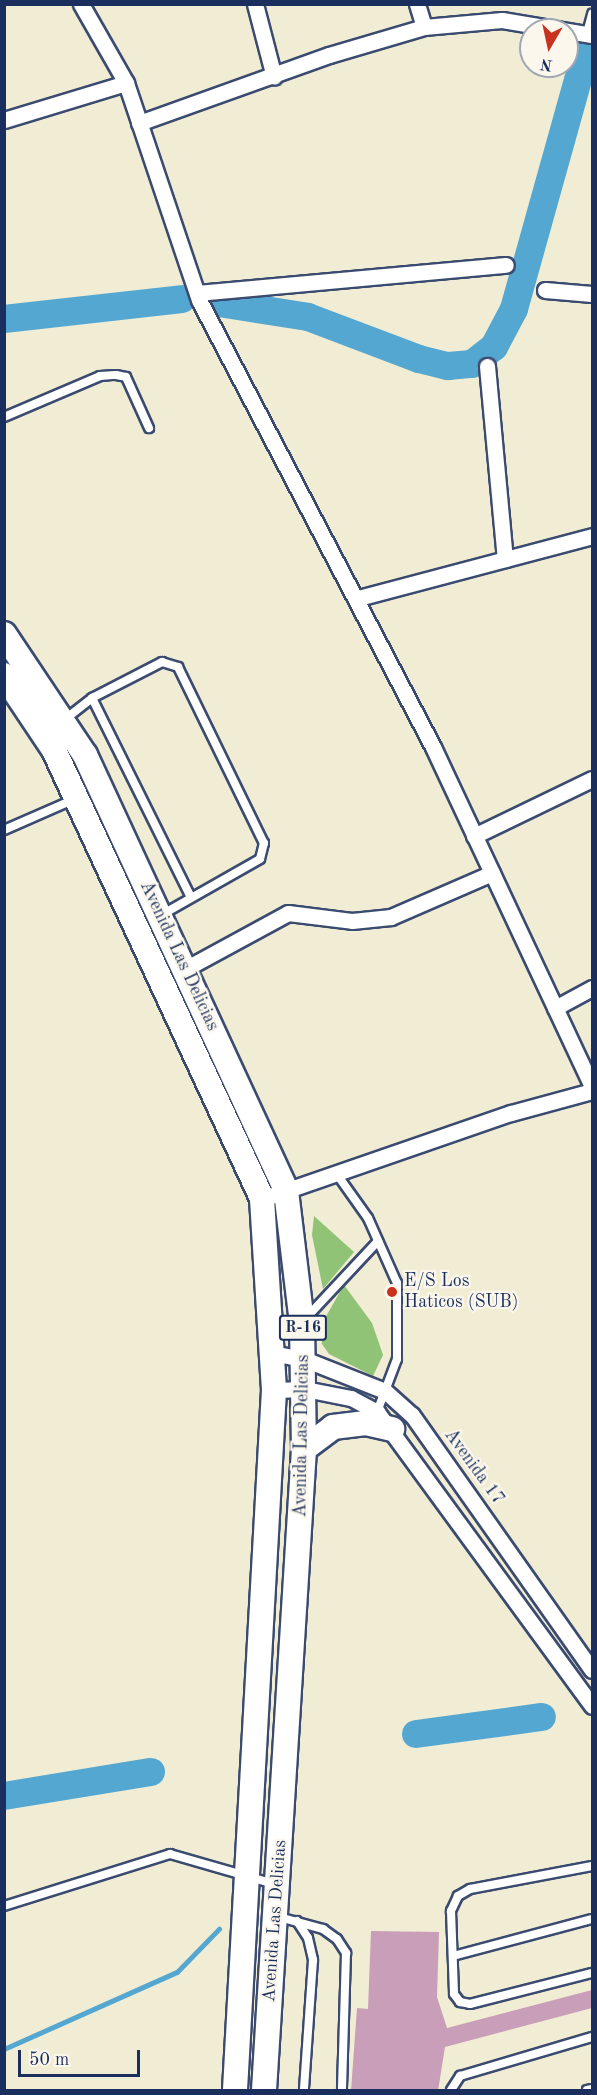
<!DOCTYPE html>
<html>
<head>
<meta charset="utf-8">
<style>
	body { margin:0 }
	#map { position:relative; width:597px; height:2095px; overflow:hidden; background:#f1ecd4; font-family:"Old Standard TT",serif }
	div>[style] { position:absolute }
	.green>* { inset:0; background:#90c375 }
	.stream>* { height:4.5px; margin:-2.25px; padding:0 2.25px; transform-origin:2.25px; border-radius:2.25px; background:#54a7d0 }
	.river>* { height:28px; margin:-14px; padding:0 14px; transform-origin:14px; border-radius:14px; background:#54a7d0 }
	.building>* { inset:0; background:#c99eb8 }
	.roads { filter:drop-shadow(2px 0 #3b4b70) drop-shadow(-2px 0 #3b4b70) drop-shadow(0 2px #3b4b70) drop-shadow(0 -2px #3b4b70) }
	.service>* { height:8px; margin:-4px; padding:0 4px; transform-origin:4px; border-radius:4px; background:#fff }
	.minor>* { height:15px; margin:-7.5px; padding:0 7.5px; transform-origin:7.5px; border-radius:7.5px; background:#fff }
	.primary>* { height:24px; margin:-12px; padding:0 12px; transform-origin:12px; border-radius:12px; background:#fff }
	.dots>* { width:16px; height:16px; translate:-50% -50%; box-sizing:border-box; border:3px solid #fbf7ec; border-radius:50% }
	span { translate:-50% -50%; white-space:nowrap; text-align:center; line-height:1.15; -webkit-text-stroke:4.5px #fbf7ec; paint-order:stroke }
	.shield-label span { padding:2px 4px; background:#fbf7ec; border:2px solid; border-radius:4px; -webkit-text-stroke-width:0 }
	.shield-label { font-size:16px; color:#1b2f5e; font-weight:700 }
	.street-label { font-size:18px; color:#1b2f5e }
	.poi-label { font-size:18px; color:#1b2f5e }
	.left { translate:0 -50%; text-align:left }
	.frame { position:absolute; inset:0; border:6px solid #1b2f5e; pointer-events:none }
	.north { position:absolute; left:519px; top:18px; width:60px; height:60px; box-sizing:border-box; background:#fbf7ec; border:2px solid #a1a7b3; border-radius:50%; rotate:189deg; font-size:16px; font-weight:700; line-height:24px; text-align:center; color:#1b2f5e }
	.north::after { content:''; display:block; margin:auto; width:21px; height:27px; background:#c8321e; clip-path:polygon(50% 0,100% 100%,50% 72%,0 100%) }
	.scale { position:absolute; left:18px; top:2050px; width:122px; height:27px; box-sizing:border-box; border:3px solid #1b2f5e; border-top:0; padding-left:8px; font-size:18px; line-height:21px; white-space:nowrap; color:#1b2f5e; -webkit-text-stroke:4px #fbf7ec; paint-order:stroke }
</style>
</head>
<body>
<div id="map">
	<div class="green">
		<i style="clip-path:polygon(314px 1216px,354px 1252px,323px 1289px,312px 1235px)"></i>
		<i style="clip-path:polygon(344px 1285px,372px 1323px,383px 1355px,373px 1376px,329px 1354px,322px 1344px,321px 1325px)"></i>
	</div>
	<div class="stream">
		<i style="left:4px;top:2049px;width:189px;rotate:-24deg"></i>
		<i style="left:177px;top:1972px;width:60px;rotate:-45.7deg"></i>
	</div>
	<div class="river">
		<i style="left:206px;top:301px;width:103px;rotate:8.9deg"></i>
		<i style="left:308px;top:317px;width:119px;rotate:20.7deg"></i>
		<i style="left:419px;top:359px;width:30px;rotate:14deg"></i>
		<i style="left:448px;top:366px;width:24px;rotate:-5deg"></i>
		<i style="left:472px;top:364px;width:28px;rotate:-38deg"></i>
		<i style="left:494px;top:347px;width:43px;rotate:-62.2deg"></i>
		<i style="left:514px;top:309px;width:271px;rotate:-74.4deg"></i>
		<i style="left:4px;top:319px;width:179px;rotate:-6.4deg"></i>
		<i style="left:416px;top:1734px;width:127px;rotate:-7.7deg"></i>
		<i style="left:4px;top:1796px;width:149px;rotate:-9.3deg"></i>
	</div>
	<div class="building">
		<i style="clip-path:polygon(371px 1931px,439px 1932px,437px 1997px,447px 2028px,592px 1990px,592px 2008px,445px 2047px,438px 2091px,351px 2091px,357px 2008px,368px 2009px)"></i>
	</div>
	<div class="roads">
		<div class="service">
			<i style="left:587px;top:33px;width:20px;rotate:-75deg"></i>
			<i style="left:4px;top:417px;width:104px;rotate:-23.1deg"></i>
			<i style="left:100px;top:376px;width:16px;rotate:-4deg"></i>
			<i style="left:116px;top:375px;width:10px;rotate:11deg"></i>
			<i style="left:126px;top:377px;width:56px;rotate:65.7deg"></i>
			<i style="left:92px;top:698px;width:222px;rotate:63.6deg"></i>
			<i style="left:64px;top:720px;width:36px;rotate:-38deg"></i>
			<i style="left:92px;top:698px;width:79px;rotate:-27.2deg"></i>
			<i style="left:162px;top:662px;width:17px;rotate:17deg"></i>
			<i style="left:178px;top:667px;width:196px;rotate:64deg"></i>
			<i style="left:264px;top:843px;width:16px;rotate:104deg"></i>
			<i style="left:260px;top:859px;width:112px;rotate:150.4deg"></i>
			<i style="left:4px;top:830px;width:77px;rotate:-23.6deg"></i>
			<i style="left:336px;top:1173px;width:55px;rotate:54.6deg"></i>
			<i style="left:368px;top:1218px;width:71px;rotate:66deg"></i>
			<i style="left:397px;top:1283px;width:76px;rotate:90deg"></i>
			<i style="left:397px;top:1359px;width:57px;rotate:110.7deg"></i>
			<i style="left:307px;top:1317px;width:104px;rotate:-46.9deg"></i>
			<i style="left:592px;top:1866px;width:124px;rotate:169.3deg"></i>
			<i style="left:470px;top:1889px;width:14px;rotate:150deg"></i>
			<i style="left:458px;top:1896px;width:17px;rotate:115deg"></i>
			<i style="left:451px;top:1911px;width:83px;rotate:87.9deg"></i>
			<i style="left:454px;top:1994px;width:10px;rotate:53deg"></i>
			<i style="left:460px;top:2002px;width:10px;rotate:11deg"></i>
			<i style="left:470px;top:2004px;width:126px;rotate:-14.3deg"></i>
			<i style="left:4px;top:1906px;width:174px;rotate:-17.4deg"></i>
			<i style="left:170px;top:1854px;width:108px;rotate:16.1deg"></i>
			<i style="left:279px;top:1917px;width:46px;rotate:15.3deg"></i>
			<i style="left:323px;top:1929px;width:17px;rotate:36deg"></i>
			<i style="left:337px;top:1939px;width:17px;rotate:57deg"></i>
			<i style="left:346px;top:1953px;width:137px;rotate:91.7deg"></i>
			<i style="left:297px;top:1921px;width:20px;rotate:57deg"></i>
			<i style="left:308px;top:1938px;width:23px;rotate:77deg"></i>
			<i style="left:313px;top:1960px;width:130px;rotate:94deg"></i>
			<i style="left:453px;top:1956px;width:144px;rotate:-14.9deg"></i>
			<i style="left:451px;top:2090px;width:17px;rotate:-57deg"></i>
			<i style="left:460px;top:2076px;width:138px;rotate:-16.5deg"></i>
			<i style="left:587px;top:2090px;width:5px;rotate:-11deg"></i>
		</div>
		<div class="minor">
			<i style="left:81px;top:4px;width:91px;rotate:60.3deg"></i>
			<i style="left:126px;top:83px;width:229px;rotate:71.4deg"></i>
			<i style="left:199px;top:300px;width:505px;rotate:62.37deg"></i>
			<i style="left:433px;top:747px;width:375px;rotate:64.9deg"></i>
			<i style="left:255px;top:4px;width:75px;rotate:75.4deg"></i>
			<i style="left:417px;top:4px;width:24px;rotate:73deg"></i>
			<i style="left:4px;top:120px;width:127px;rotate:-16.9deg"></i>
			<i style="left:139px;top:123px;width:202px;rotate:-19.7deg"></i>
			<i style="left:329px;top:55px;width:99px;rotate:-16.4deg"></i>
			<i style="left:424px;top:27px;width:78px;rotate:-5.1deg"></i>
			<i style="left:502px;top:20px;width:91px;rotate:9.5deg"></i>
			<i style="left:545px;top:290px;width:47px;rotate:4.9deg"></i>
			<i style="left:197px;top:293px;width:310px;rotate:-5.2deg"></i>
			<i style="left:487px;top:366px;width:194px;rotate:84.7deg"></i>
			<i style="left:358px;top:598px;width:242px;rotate:-14.8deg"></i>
			<i style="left:474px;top:836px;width:131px;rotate:-25.8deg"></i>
			<i style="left:185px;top:969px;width:117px;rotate:-28.5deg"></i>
			<i style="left:288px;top:913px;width:64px;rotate:7.1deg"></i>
			<i style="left:352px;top:921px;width:39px;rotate:-6deg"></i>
			<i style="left:391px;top:917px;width:110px;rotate:-23.5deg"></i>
			<i style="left:555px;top:1008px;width:42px;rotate:-28.4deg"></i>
			<i style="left:262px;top:1199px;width:263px;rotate:-19.1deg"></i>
			<i style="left:511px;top:1113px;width:84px;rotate:-15.2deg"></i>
			<i style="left:272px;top:1353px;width:33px;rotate:11deg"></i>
			<i style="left:304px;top:1359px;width:87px;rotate:21.6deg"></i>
			<i style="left:385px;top:1391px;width:36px;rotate:42deg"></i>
			<i style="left:412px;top:1415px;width:312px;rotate:54.8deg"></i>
			<i style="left:274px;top:1390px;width:31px;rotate:-2deg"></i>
			<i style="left:305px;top:1389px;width:47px;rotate:11.1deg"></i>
			<i style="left:351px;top:1398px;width:30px;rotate:28deg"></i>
			<i style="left:377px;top:1412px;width:364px;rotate:53.8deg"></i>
		</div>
		<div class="primary">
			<i style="left:4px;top:634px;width:146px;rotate:56.2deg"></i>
			<i style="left:85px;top:755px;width:480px;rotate:65.2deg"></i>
			<i style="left:286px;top:1191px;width:133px;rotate:83.1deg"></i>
			<i style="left:302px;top:1323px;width:126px;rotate:89.1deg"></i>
			<i style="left:304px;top:1449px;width:642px;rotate:93.57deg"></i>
			<i style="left:4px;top:675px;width:90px;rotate:56.3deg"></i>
			<i style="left:54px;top:750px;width:495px;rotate:65.1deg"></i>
			<i style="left:262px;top:1199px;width:191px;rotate:86.4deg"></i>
			<i style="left:274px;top:1390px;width:701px;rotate:93.19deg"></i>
			<i style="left:304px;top:1449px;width:36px;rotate:-37deg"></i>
			<i style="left:333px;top:1427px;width:33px;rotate:-7deg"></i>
			<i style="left:366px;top:1423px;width:27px;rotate:13deg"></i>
		</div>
	</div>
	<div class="dots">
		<i style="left:392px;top:1292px;background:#c8321e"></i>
	</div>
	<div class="shield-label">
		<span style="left:303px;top:1328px">R-16</span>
	</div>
	<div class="street-label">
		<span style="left:179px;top:956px;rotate:65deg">Avenida Las Delicias</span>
		<span style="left:302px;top:1436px;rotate:-89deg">Avenida Las Delicias</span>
		<span style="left:474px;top:1467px;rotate:54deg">Avenida 17</span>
		<span style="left:275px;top:1921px;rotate:-86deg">Avenida Las Delicias</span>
	</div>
	<div class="poi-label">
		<span class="left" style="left:404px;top:1292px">E/S Los<br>Haticos (SUB)</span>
	</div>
	<div class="frame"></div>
	<div class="north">N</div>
	<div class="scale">50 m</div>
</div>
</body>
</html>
